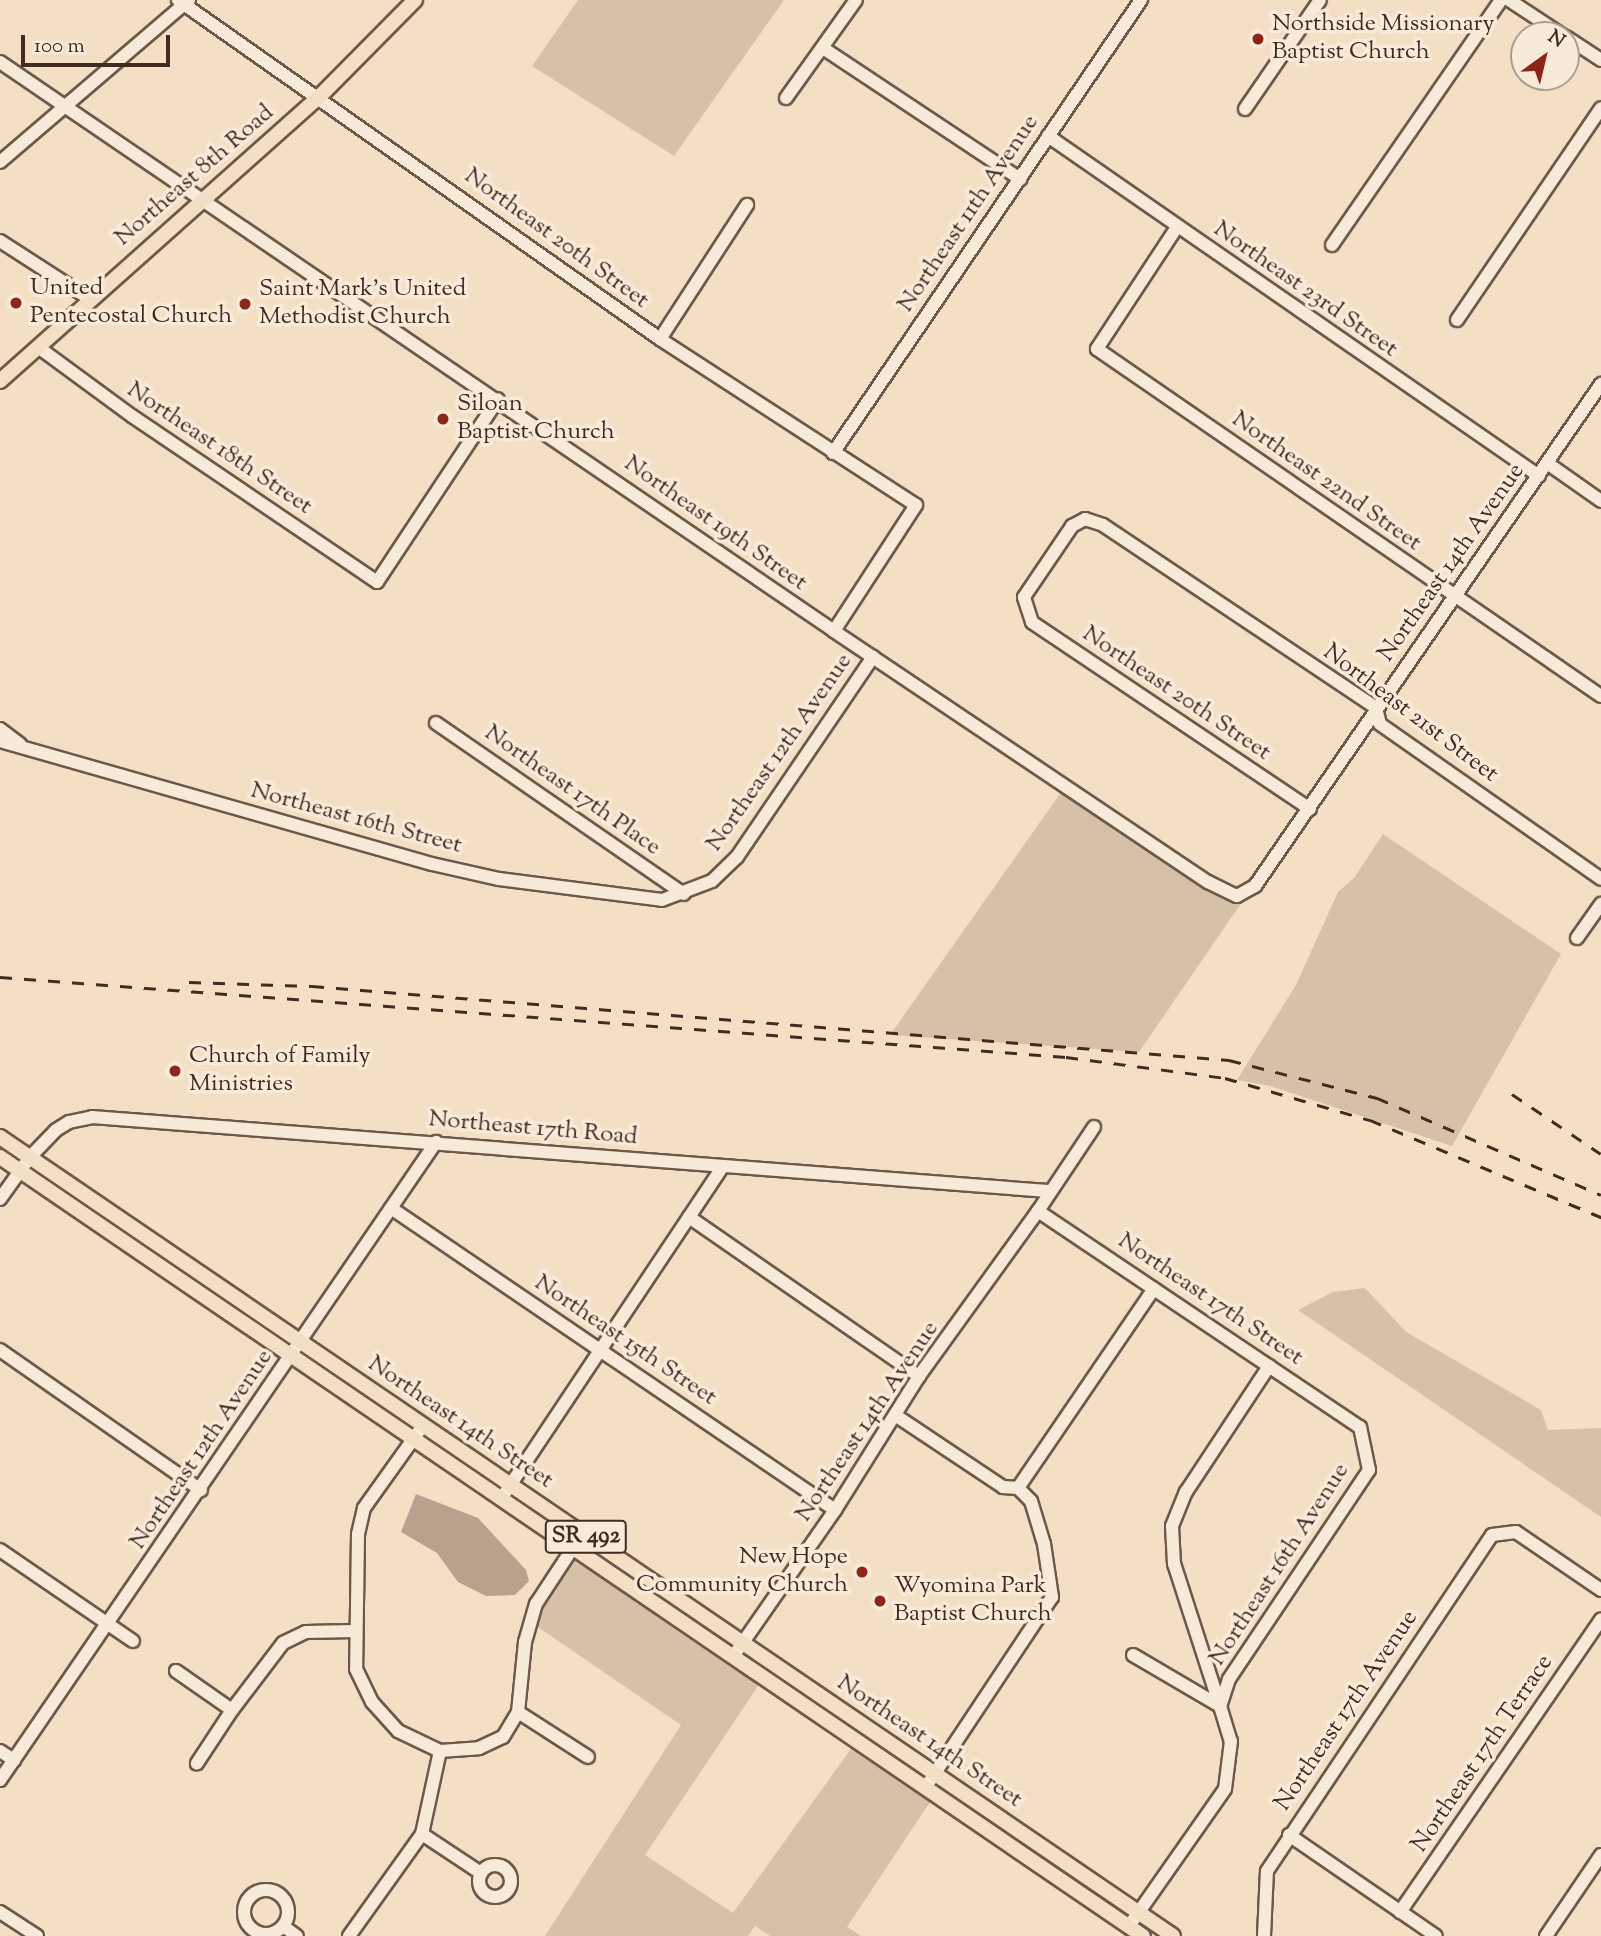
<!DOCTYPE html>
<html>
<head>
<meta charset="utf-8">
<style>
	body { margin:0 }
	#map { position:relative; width:1601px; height:1936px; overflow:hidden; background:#f3dfc4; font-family:"Sorts Mill Goudy",serif }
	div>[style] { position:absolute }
	.green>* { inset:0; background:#d5c1a8 }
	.water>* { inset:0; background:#b6a28d }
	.roads { filter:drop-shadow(2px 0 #6d594a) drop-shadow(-2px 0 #6d594a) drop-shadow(0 2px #6d594a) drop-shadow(0 -2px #6d594a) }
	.minor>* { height:12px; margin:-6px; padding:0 6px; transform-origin:6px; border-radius:6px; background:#f7ead9 }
	.minor>.ring { margin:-6px; padding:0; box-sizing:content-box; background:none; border:12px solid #f7ead9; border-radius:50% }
	.major>* { height:14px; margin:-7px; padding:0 7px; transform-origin:7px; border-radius:7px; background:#f3dfc4 }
	.rail>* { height:2.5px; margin-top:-1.25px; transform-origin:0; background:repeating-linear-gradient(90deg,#402c21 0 12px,transparent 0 24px) }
	.dots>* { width:19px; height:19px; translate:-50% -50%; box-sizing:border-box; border:4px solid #f7ead9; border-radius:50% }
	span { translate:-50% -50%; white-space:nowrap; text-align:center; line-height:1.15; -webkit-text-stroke:7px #f7ead9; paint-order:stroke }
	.shield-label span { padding:2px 5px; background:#f7ead9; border:2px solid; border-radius:5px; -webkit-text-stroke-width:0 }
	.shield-label { font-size:23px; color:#402c21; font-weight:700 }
	.poi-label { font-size:24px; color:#402c21 }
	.left { translate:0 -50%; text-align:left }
	.right { translate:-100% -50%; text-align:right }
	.street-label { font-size:24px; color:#402c21 }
	.north { position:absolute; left:1510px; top:21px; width:70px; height:70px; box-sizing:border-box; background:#f7ead9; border:2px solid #ae9e8f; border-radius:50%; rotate:34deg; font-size:19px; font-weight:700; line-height:28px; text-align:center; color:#402c21 }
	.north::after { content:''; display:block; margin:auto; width:24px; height:32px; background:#8f2418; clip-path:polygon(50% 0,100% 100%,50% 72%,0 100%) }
	.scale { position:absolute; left:21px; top:35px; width:149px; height:32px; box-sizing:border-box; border:4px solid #402c21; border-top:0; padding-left:9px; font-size:21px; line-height:24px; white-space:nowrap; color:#402c21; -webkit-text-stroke:5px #f7ead9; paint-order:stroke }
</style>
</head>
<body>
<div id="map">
	<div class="green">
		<i style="clip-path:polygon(578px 0,784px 0,674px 156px,532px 66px)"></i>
		<i style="clip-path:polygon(1062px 791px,1234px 903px,1242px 902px,1139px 1052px,890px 1035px)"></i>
		<i style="clip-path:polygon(1383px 834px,1561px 954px,1452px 1146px,1270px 1086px,1237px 1080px,1296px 985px,1338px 892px,1354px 878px)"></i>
		<i style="clip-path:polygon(1365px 1288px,1406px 1332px,1541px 1410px,1548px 1430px,1601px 1428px,1601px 1517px,1298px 1310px,1333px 1292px)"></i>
		<i style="clip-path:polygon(574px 1555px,760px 1683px,645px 1855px,733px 1913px,853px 1746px,932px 1799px,847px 1927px,861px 1936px,770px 1936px,755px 1926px,748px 1936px,545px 1936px,681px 1725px,535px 1625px,544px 1600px)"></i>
	</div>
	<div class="water">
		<i style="clip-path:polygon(416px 1494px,478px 1518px,526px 1570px,529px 1581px,515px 1595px,486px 1596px,458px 1582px,437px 1553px,401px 1532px)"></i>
	</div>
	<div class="roads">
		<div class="minor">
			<i style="left:178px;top:0;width:589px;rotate:35.12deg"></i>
			<i style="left:660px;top:339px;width:305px;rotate:33deg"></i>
			<i style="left:916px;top:505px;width:150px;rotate:123.1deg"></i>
			<i style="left:1509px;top:0;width:64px;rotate:33.4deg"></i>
			<i style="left:1566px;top:37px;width:42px;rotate:33.3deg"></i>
			<i style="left:823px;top:48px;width:237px;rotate:33.6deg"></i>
			<i style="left:0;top:62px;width:1010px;rotate:34.3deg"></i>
			<i style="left:834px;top:631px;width:450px;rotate:33.9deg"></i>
			<i style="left:1208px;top:882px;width:32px;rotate:26deg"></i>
			<i style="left:1237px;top:896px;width:21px;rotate:-29deg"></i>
			<i style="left:1255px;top:886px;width:610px;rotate:-55.42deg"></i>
			<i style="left:786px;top:98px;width:120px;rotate:-54.5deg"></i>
			<i style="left:1245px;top:109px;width:132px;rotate:-55.5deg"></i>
			<i style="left:1048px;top:136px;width:597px;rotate:34.7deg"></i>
			<i style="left:0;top:162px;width:249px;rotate:-40.6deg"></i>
			<i style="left:1177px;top:227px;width:146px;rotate:123.3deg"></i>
			<i style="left:1097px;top:349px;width:612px;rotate:34.55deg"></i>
			<i style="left:0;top:241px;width:107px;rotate:32.8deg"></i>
			<i style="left:1332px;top:245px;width:298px;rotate:-55.4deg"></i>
			<i style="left:1457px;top:320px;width:256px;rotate:-55.8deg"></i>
			<i style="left:660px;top:339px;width:160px;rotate:-57deg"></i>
			<i style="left:38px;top:347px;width:117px;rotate:36.3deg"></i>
			<i style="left:132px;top:416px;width:296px;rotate:34.1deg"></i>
			<i style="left:377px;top:582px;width:219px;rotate:-56.5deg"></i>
			<i style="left:833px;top:453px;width:548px;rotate:-55.79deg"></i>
			<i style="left:1547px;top:463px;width:66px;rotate:35.1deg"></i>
			<i style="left:436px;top:723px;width:301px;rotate:34.6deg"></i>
			<i style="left:0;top:729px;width:25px;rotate:37deg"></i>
			<i style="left:0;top:741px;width:449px;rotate:15.9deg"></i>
			<i style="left:432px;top:864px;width:69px;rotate:12.6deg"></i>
			<i style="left:499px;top:879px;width:164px;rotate:7.3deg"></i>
			<i style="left:662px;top:900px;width:53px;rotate:-20.8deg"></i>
			<i style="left:712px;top:881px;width:35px;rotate:-44deg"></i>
			<i style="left:737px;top:857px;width:242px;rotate:-55.8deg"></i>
			<i style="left:1310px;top:809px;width:335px;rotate:-146.1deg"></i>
			<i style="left:1032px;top:622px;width:26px;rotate:-108deg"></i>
			<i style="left:1024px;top:597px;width:86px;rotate:-55.9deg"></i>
			<i style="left:1072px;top:526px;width:15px;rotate:-28deg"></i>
			<i style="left:1085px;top:519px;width:19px;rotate:18deg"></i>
			<i style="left:1103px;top:525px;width:329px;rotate:33.8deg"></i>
			<i style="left:1376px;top:708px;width:16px;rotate:76deg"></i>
			<i style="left:1380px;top:724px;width:270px;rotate:35deg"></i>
			<i style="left:1577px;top:938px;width:42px;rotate:-54.8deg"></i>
			<i style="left:1094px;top:1127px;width:101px;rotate:123.7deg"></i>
			<i style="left:1038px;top:1211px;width:388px;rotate:33.9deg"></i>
			<i style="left:1360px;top:1427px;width:44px;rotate:78.2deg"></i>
			<i style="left:1369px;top:1470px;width:252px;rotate:123.8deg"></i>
			<i style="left:1229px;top:1679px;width:28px;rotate:108deg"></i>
			<i style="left:1220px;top:1706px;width:37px;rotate:73deg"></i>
			<i style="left:1231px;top:1741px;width:48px;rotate:97.1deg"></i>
			<i style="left:1225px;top:1789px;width:167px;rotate:125deg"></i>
			<i style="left:0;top:1199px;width:52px;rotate:-54.5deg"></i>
			<i style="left:30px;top:1157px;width:37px;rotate:-46deg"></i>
			<i style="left:56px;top:1130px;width:15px;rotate:-32deg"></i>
			<i style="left:69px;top:1122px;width:24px;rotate:-12deg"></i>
			<i style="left:92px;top:1117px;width:959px;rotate:4.43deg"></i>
			<i style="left:391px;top:1208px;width:537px;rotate:34.22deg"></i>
			<i style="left:689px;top:1217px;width:280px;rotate:34.7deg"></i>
			<i style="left:0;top:1350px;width:245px;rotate:34.9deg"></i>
			<i style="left:895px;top:1415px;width:130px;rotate:33.7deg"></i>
			<i style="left:1003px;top:1487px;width:15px;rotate:4deg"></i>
			<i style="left:1018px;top:1488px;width:18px;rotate:45deg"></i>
			<i style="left:1031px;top:1501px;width:45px;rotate:73.2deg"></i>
			<i style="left:1044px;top:1544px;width:54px;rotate:81.4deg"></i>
			<i style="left:1052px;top:1597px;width:229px;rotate:123.6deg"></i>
			<i style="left:419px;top:1431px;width:95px;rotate:125.5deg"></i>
			<i style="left:364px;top:1508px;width:27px;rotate:103deg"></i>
			<i style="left:358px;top:1534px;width:135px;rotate:90.8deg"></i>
			<i style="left:356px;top:1669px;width:37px;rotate:64deg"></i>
			<i style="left:372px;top:1702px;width:39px;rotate:48deg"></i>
			<i style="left:398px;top:1731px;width:47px;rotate:25.5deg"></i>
			<i style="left:1018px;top:1488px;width:241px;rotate:-55.7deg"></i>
			<i style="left:505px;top:1493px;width:393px;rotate:-56.3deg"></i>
			<i style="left:0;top:1550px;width:161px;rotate:34.4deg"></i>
			<i style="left:737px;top:1651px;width:172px;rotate:-55.2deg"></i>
			<i style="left:835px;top:1510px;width:158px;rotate:-57.9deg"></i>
			<i style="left:919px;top:1376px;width:203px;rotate:-54.2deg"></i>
			<i style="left:1133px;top:1655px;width:101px;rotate:30.4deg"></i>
			<i style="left:176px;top:1671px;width:68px;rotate:34.9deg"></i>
			<i style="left:232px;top:1710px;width:64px;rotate:123.4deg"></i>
			<i style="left:1220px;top:1706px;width:149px;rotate:-107.9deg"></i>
			<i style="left:1174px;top:1564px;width:38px;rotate:-93deg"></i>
			<i style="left:1172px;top:1526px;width:37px;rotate:-68deg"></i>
			<i style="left:1186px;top:1492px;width:151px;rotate:-56.6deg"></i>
			<i style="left:232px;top:1710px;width:84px;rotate:-52.7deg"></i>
			<i style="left:283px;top:1643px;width:25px;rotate:-26deg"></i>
			<i style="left:306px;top:1632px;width:48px;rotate:-1.2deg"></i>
			<i style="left:518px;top:1712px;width:83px;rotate:32.7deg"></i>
			<i style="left:0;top:1751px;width:17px;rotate:33deg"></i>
			<i style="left:0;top:1780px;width:773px;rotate:-55.65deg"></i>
			<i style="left:422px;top:1834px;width:71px;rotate:33.5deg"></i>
			<i style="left:1289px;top:1835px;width:178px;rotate:34.5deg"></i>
			<i class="ring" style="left:479px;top:1865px;width:20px;height:20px"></i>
			<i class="ring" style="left:244px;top:1890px;width:32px;height:32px"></i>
			<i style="left:0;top:1912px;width:44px;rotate:33deg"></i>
			<i style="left:1400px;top:1912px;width:355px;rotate:-55.5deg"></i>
			<i style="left:283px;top:1926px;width:17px;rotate:36deg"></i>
			<i style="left:349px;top:1936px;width:125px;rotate:-54.4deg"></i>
			<i style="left:422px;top:1834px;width:85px;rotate:-77.8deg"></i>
			<i style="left:440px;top:1751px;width:39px;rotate:-4deg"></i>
			<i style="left:479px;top:1748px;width:26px;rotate:-25deg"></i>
			<i style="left:503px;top:1737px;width:29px;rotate:-59deg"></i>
			<i style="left:518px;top:1712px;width:70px;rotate:-84.3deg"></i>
			<i style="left:525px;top:1642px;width:40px;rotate:-74deg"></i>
			<i style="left:536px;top:1604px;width:84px;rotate:-56.7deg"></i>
			<i style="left:1264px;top:1936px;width:65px;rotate:-87.4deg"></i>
			<i style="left:1267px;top:1871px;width:404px;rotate:-56.2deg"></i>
			<i style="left:1492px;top:1535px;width:24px;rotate:-7deg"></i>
			<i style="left:1516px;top:1532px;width:103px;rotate:34.3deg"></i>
			<i style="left:1546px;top:1936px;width:98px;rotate:-55.8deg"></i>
		</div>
		<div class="major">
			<i style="left:0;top:381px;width:429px;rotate:-41.7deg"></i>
			<i style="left:320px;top:96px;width:135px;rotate:-45.3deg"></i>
			<i style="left:0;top:1137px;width:1419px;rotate:34.26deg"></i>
			<i style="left:0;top:1157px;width:1383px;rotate:34.28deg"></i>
		</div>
	</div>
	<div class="rail">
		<i style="left:0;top:977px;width:1069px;rotate:4.29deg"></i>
		<i style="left:1066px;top:1057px;width:160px;rotate:7.5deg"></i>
		<i style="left:1225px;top:1078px;width:151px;rotate:16.2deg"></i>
		<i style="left:1370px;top:1120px;width:251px;rotate:22.8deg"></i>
		<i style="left:189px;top:982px;width:123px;rotate:1.9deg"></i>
		<i style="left:312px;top:986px;width:920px;rotate:4.61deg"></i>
		<i style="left:1229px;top:1060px;width:153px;rotate:14.4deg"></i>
		<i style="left:1377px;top:1098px;width:244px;rotate:23.4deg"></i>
		<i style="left:1512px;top:1094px;width:107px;rotate:34deg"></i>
	</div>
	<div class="dots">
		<i style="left:1258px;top:39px;background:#8f2418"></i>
		<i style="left:16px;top:303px;background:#8f2418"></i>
		<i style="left:245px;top:304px;background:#8f2418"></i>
		<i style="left:443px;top:419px;background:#8f2418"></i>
		<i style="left:175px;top:1071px;background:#8f2418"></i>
		<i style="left:862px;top:1572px;background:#8f2418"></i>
		<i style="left:880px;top:1601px;background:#8f2418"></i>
	</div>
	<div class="shield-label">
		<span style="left:586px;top:1537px">SR 492</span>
	</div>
	<div class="poi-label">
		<span class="left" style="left:1272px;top:39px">Northside Missionary<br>Baptist Church</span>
		<span class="left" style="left:30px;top:303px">United<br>Pentecostal Church</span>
		<span class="left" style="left:259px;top:304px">Saint Mark's United<br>Methodist Church</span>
		<span class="left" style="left:457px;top:419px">Siloan<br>Baptist Church</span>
		<span class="left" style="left:189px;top:1071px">Church of Family<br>Ministries</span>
		<span class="right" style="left:848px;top:1572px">New Hope<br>Community Church</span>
		<span class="left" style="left:894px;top:1601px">Wyomina Park<br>Baptist Church</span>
	</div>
	<div class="street-label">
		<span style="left:195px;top:176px;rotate:-41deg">Northeast 8th Road</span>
		<span style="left:969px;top:214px;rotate:-56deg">Northeast 11th Avenue</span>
		<span style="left:556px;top:239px;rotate:36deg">Northeast 20th Street</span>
		<span style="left:1305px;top:290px;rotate:35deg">Northeast 23rd Street</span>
		<span style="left:219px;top:449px;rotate:34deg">Northeast 18th Street</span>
		<span style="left:1326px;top:482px;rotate:35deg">Northeast 22nd Street</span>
		<span style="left:715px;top:524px;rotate:35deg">Northeast 19th Street</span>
		<span style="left:1452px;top:563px;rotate:-55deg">Northeast 14th Avenue</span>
		<span style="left:1176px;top:694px;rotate:34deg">Northeast 20th Street</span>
		<span style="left:1410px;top:714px;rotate:37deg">Northeast 21st Street</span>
		<span style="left:780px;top:753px;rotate:-55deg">Northeast 12th Avenue</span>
		<span style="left:572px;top:791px;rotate:35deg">Northeast 17th Place</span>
		<span style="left:356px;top:819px;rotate:15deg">Northeast 16th Street</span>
		<span style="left:533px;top:1129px;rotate:5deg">Northeast 17th Road</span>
		<span style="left:1210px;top:1300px;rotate:34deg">Northeast 17th Street</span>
		<span style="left:625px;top:1341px;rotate:34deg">Northeast 15th Street</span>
		<span style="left:868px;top:1422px;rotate:-56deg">Northeast 14th Avenue</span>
		<span style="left:460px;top:1423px;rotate:34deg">Northeast 14th Street</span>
		<span style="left:202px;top:1450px;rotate:-56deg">Northeast 12th Avenue</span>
		<span style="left:1280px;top:1565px;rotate:-57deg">Northeast 16th Avenue</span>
		<span style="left:1347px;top:1711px;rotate:-56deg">Northeast 17th Avenue</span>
		<span style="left:929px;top:1742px;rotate:34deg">Northeast 14th Street</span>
		<span style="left:1483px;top:1754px;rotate:-56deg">Northeast 17th Terrace</span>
	</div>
	<div class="north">N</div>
	<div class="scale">100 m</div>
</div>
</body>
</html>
